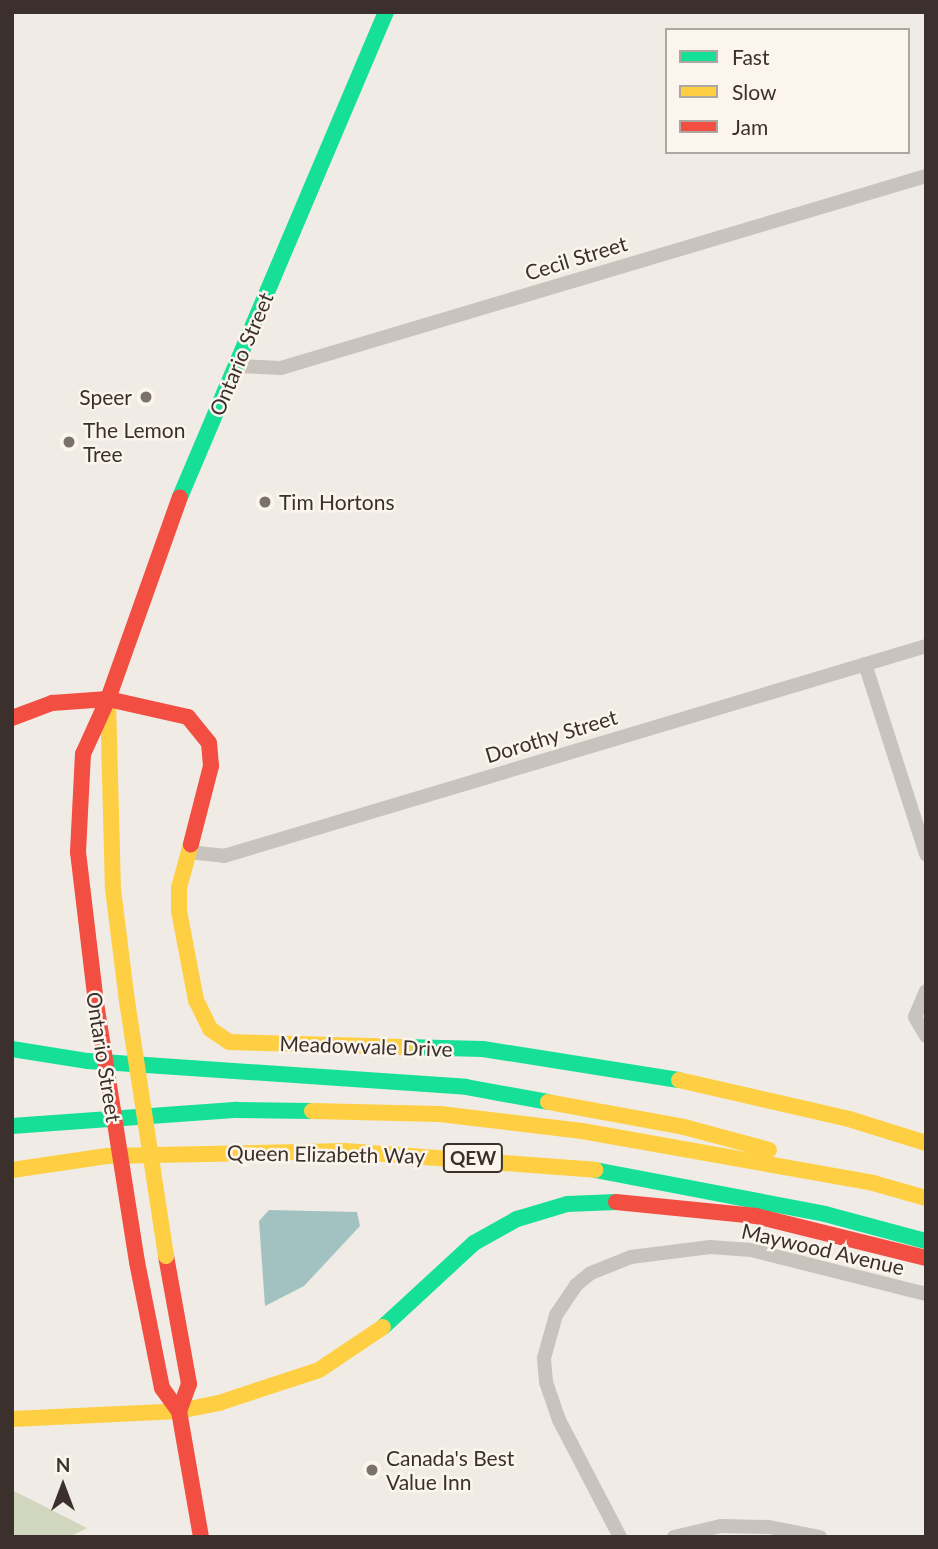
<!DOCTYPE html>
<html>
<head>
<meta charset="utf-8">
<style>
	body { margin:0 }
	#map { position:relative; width:938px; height:1549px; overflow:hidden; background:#f0ebe5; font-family:Lato,sans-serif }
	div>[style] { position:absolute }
	.green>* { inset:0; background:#d1d6bf }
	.water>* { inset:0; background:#a1c2c1 }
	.street>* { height:14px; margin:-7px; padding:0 7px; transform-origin:7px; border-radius:7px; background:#c9c3be }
	.fast>* { height:16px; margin:-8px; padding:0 8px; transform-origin:8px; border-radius:8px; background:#16e098 }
	.slow>* { height:16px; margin:-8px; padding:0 8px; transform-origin:8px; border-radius:8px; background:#ffcf43 }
	.jam>* { height:16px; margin:-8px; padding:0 8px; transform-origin:8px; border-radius:8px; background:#f24e42 }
	.slow-bridge>* { height:16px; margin:-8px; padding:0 8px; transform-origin:8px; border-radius:8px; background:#ffcf43 }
	.jam-bridge>* { height:16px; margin:-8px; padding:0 8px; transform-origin:8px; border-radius:8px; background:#f24e42 }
	.dots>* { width:19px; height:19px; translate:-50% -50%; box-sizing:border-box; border:4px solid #fbf5ee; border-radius:50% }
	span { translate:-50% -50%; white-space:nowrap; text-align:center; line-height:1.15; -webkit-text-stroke:5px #fbf5ee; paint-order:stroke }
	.shield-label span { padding:2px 5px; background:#fbf5ee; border:2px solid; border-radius:5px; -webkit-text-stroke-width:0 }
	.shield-label { font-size:19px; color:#3b302b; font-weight:700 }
	.street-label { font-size:21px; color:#3b302b }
	.poi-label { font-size:21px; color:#3b302b }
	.right { translate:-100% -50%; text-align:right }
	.left { translate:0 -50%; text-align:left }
	.frame { position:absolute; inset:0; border:14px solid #3b302b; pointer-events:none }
	.legend { position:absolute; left:665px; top:28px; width:245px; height:126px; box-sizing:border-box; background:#fbf5ee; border:2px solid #aea6a0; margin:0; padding:9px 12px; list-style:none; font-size:21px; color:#3b302b }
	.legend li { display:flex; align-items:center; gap:14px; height:35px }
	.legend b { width:35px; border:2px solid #aea6a0 }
	.north { position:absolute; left:28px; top:1451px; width:70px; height:70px; -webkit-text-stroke:5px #fbf5ee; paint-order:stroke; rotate:0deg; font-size:19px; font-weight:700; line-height:28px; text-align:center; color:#3b302b }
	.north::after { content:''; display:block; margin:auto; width:24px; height:32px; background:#3b302b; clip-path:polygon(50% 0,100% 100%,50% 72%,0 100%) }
</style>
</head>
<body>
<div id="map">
	<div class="green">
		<i style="clip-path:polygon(12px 1490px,87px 1528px,69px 1537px,12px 1537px)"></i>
	</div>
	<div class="water">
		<i style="clip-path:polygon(269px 1210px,357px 1212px,360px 1226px,304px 1286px,265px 1306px,259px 1221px)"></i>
	</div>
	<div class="street">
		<i style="left:237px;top:366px;width:44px;rotate:2.6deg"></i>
		<i style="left:281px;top:368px;width:673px;rotate:-16.58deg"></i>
		<i style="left:865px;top:664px;width:200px;rotate:72.2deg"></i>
		<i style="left:188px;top:852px;width:36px;rotate:6deg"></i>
		<i style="left:224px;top:856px;width:733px;rotate:-16.65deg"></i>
		<i style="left:926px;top:991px;width:28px;rotate:113deg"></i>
		<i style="left:915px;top:1017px;width:22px;rotate:60deg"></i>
		<i style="left:620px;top:1537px;width:132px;rotate:-117.5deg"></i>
		<i style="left:559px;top:1420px;width:40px;rotate:-108.9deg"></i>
		<i style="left:546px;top:1382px;width:24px;rotate:-95deg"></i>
		<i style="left:544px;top:1358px;width:45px;rotate:-74.4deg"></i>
		<i style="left:556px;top:1315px;width:36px;rotate:-56deg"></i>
		<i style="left:576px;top:1285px;width:19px;rotate:-39deg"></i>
		<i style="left:591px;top:1273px;width:43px;rotate:-21.8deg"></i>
		<i style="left:631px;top:1257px;width:80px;rotate:-7.2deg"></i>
		<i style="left:710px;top:1247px;width:41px;rotate:4.2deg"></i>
		<i style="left:751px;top:1250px;width:180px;rotate:14.1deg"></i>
		<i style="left:674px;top:1537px;width:48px;rotate:-13.2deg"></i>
		<i style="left:721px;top:1526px;width:48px;rotate:1.2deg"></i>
		<i style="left:769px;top:1527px;width:52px;rotate:11.1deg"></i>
	</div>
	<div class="fast">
		<i style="left:180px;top:497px;width:527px;rotate:-66.99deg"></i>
		<i style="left:405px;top:1047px;width:78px;rotate:1.5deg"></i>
		<i style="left:483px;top:1049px;width:198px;rotate:9deg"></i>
		<i style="left:12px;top:1049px;width:77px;rotate:9deg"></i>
		<i style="left:88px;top:1061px;width:379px;rotate:3.9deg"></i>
		<i style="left:466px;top:1087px;width:83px;rotate:10.4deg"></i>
		<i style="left:12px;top:1126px;width:226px;rotate:-4.1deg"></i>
		<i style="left:237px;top:1110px;width:75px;rotate:0.8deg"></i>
		<i style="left:595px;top:1170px;width:234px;rotate:10.8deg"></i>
		<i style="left:825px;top:1214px;width:105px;rotate:15deg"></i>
		<i style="left:383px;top:1327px;width:124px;rotate:-42.7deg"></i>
		<i style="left:474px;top:1243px;width:49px;rotate:-29.2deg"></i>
		<i style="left:517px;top:1219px;width:52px;rotate:-16.7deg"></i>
		<i style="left:567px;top:1204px;width:49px;rotate:-2.3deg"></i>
	</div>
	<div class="slow">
		<i style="left:108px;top:700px;width:189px;rotate:88.5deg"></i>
		<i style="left:113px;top:889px;width:113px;rotate:82.9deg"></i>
		<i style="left:191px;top:844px;width:46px;rotate:105.3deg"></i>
		<i style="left:179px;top:888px;width:23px;rotate:90deg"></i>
		<i style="left:179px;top:911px;width:91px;rotate:79.2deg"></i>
		<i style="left:196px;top:1000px;width:32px;rotate:64deg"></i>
		<i style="left:210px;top:1029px;width:23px;rotate:34deg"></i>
		<i style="left:229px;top:1042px;width:176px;rotate:1.6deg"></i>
		<i style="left:679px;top:1080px;width:174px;rotate:12.9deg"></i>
		<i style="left:849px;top:1119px;width:81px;rotate:17.3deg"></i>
		<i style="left:548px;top:1102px;width:138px;rotate:10.4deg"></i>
		<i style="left:684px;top:1127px;width:88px;rotate:15.1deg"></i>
		<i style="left:312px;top:1111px;width:128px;rotate:1.3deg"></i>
		<i style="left:440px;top:1114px;width:143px;rotate:6.8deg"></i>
		<i style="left:582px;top:1131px;width:296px;rotate:10.1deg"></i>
		<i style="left:873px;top:1183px;width:55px;rotate:15.8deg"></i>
		<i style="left:12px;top:1170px;width:96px;rotate:-8.4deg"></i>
		<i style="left:107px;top:1156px;width:238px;rotate:-1.2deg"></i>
		<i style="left:345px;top:1151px;width:251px;rotate:4.3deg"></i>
		<i style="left:12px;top:1419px;width:167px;rotate:-2.7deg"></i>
		<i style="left:179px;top:1411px;width:41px;rotate:-11.3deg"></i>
		<i style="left:219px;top:1403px;width:105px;rotate:-18.3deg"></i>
		<i style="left:319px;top:1370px;width:77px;rotate:-33.9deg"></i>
	</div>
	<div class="jam">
		<i style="left:12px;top:718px;width:43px;rotate:-20.6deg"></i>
		<i style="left:52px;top:703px;width:56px;rotate:-4.1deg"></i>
		<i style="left:108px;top:699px;width:82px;rotate:12.7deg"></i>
		<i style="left:188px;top:717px;width:33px;rotate:51deg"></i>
		<i style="left:209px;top:743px;width:23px;rotate:85deg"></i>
		<i style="left:211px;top:766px;width:81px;rotate:104.4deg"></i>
		<i style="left:96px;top:1003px;width:152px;rotate:-96.8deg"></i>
		<i style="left:78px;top:852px;width:98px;rotate:-87.1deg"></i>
		<i style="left:83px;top:754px;width:60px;rotate:-65.6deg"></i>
		<i style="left:108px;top:699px;width:214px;rotate:-70.4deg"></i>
		<i style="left:616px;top:1202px;width:141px;rotate:5.7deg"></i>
		<i style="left:756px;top:1216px;width:175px;rotate:13.9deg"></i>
		<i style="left:166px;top:1256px;width:130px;rotate:79.8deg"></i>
		<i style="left:189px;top:1384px;width:29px;rotate:110deg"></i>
		<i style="left:137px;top:1262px;width:128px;rotate:78.8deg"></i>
		<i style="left:162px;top:1388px;width:29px;rotate:54deg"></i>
		<i style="left:179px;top:1411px;width:128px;rotate:80.1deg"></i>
	</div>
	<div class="slow-bridge">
		<i style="left:127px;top:1001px;width:258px;rotate:81.3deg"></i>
	</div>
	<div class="jam-bridge">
		<i style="left:96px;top:1003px;width:262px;rotate:81deg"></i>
	</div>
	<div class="dots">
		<i style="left:146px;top:397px;background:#7a716c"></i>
		<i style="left:69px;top:442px;background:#7a716c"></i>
		<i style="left:265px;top:502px;background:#7a716c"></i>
		<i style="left:372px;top:1470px;background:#7a716c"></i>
	</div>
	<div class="shield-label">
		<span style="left:473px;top:1158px">QEW</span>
	</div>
	<div class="street-label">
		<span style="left:576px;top:258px;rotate:-17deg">Cecil Street</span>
		<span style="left:241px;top:354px;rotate:-67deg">Ontario Street</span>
		<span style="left:551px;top:736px;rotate:-17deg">Dorothy Street</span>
		<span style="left:366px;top:1046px;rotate:2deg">Meadowvale Drive</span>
		<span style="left:104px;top:1057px;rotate:81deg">Ontario Street</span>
		<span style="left:326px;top:1154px;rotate:1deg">Queen Elizabeth Way</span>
		<span style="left:823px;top:1249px;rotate:13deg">Maywood Avenue</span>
	</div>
	<div class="poi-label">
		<span class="right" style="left:132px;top:397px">Speer</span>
		<span class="left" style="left:83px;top:442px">The Lemon<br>Tree</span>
		<span class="left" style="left:279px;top:502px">Tim Hortons</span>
		<span class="left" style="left:386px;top:1470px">Canada's Best<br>Value Inn</span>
	</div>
	<div class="frame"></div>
	<ul class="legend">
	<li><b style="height:9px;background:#16e098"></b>Fast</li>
	<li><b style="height:9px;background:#ffcf43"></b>Slow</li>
	<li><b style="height:9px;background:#f24e42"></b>Jam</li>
	</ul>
	<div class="north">N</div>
</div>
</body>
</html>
